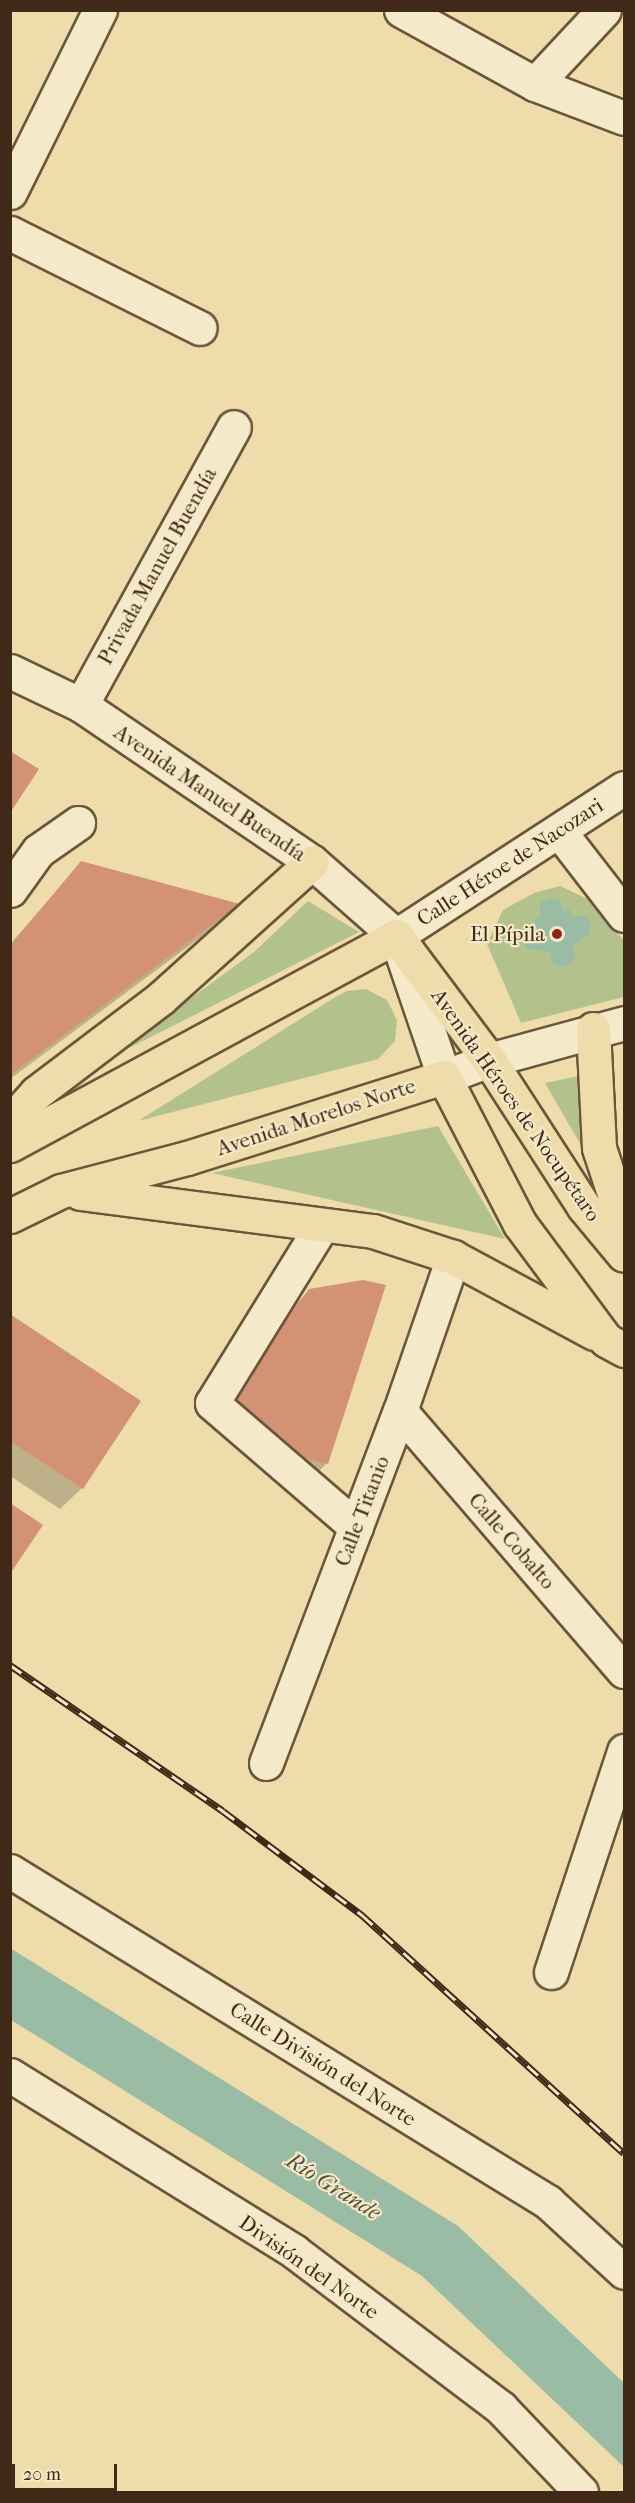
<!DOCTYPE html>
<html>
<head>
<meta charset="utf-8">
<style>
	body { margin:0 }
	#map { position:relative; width:635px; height:2503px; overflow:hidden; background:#eda; font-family:"IM FELL French Canon",serif }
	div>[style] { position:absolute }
	.green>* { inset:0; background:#b3c28d }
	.water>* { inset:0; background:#9abca5 }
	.shadow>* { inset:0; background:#0003 }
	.building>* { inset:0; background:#d49274 }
	.roads { filter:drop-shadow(2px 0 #6c563b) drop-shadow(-2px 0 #6c563b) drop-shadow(0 2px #6c563b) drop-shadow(0 -2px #6c563b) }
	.minor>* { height:33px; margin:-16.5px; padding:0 16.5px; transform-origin:16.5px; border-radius:16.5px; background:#f4e9c8 }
	.tertiary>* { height:33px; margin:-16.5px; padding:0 16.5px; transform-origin:16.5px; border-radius:16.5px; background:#f4e9c8 }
	.secondary>* { height:33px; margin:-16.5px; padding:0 16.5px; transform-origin:16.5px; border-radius:16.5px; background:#f4e9c8 }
	.primary>* { height:33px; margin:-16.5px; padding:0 16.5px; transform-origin:16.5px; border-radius:16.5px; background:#eda }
	.rail>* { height:7px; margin-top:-3.5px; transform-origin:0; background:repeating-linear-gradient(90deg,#f4e9c8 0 14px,#402916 0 28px); box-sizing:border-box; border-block:2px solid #402916 }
	.dots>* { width:16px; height:16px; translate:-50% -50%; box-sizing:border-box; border:3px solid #f4e9c8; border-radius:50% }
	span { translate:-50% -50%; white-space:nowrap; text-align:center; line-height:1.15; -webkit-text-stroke:4.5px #f4e9c8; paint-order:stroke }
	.street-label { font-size:21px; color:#402916 }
	.poi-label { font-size:21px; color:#402916 }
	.right { translate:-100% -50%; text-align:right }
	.water-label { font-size:22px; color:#564e3a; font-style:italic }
	.frame { position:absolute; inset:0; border:12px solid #402916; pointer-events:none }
	.scale { position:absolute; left:12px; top:2464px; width:105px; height:27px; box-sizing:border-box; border:3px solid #402916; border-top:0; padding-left:8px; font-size:18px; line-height:21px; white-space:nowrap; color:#402916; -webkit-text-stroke:4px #f4e9c8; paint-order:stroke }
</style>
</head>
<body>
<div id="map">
	<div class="green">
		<i style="clip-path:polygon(560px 886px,592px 901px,624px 941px,624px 997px,521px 1023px,487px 944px,503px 910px,534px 893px)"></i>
		<i style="clip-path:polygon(308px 901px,359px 932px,109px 1058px,254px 952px)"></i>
		<i style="clip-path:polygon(366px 989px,387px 1000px,397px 1020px,395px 1041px,378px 1059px,138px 1121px,337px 996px,347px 991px)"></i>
		<i style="clip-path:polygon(584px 1075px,586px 1154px,545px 1083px)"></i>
		<i style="clip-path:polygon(438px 1126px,505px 1239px,212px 1173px)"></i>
	</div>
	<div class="water">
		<i style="clip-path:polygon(550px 898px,561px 902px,563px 911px,570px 909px,571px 916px,586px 916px,591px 926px,588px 935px,573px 946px,575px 958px,566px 967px,554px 964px,550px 952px,528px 949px,522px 939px,526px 928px,535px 924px,534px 919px,540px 917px,540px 903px)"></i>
		<i style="clip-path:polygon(10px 1948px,458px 2226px,624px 2383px,624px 2467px,422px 2276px,11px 2020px)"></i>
	</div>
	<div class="shadow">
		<i style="clip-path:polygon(82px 862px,237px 904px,217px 925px,10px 1079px,10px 944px)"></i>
		<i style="clip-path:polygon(309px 1291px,327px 1463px,309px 1481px,212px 1415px,291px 1309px)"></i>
		<i style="clip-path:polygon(10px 1316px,82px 1488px,60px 1509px,10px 1476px)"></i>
	</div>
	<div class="building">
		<i style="clip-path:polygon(10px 751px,39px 769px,10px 813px)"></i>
		<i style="clip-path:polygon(81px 861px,240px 904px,10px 1075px,10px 946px)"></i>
		<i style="clip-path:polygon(363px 1280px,386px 1285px,328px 1464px,284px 1453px,229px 1396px,309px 1289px)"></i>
		<i style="clip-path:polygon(10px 1314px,141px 1401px,83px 1489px,10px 1441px)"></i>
		<i style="clip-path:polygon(10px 1503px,43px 1525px,10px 1574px)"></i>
	</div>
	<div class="roads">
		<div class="minor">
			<i style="left:401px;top:10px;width:153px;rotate:28.9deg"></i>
			<i style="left:535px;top:84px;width:95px;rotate:20.9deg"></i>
			<i style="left:535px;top:84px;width:101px;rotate:-47deg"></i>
			<i style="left:10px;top:192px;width:203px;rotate:-63.7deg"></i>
			<i style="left:10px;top:233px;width:212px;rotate:26.6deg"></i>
			<i style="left:81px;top:705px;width:317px;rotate:-61.2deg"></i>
			<i style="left:10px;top:890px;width:48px;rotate:-54.3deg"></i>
			<i style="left:38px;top:851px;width:49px;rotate:-35deg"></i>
			<i style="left:322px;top:1225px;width:209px;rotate:121.7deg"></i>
			<i style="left:212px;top:1403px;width:190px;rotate:40.7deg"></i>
			<i style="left:400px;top:1411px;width:343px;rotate:49.3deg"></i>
			<i style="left:266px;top:1763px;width:377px;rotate:-69.2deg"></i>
			<i style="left:400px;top:1411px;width:163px;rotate:-71deg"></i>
			<i style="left:551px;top:1972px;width:233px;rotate:-71.7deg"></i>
		</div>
		<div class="tertiary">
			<i style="left:10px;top:671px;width:79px;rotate:25.6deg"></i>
			<i style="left:81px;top:705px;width:279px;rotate:34.2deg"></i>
			<i style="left:312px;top:862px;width:112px;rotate:41.4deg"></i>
			<i style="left:396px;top:936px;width:149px;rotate:71.2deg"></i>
			<i style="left:396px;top:936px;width:272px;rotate:-33deg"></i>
		</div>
		<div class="secondary">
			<i style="left:559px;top:831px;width:106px;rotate:52.3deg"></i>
			<i style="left:444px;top:1077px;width:48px;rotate:-20.7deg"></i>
			<i style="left:489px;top:1060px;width:140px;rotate:-15.3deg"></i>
			<i style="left:10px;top:1871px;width:632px;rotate:31.6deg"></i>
			<i style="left:548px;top:2202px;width:103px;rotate:42.6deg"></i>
			<i style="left:10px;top:2075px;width:335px;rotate:31.8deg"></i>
			<i style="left:295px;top:2252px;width:258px;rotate:37.1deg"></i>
			<i style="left:501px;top:2408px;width:116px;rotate:46.4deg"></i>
		</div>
		<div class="primary">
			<i style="left:593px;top:1029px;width:119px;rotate:87.1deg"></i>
			<i style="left:599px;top:1148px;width:80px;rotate:71.8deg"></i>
			<i style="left:10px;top:1122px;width:39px;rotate:-48deg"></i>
			<i style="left:36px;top:1093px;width:157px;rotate:-37.2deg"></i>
			<i style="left:161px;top:998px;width:203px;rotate:-42deg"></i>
			<i style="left:10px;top:1145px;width:439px;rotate:-28.4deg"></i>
			<i style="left:396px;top:936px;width:155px;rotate:53.1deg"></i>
			<i style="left:489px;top:1060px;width:175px;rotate:57.1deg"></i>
			<i style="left:584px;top:1207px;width:62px;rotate:50.2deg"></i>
			<i style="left:80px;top:1193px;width:295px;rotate:7.4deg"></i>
			<i style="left:373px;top:1231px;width:84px;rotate:18deg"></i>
			<i style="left:453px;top:1257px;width:160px;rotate:28.3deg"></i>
			<i style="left:10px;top:1216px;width:57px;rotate:-26.1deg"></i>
			<i style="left:61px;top:1191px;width:130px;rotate:-14.7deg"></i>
			<i style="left:187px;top:1158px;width:269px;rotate:-17.5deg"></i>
			<i style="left:444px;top:1077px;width:165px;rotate:62.7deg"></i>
			<i style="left:520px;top:1224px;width:144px;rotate:53.4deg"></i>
			<i style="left:606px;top:1340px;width:21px;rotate:29deg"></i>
		</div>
	</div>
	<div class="rail">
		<i style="left:10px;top:1665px;width:258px;rotate:34.4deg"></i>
		<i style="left:223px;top:1811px;width:174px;rotate:36.8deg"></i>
		<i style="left:362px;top:1915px;width:354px;rotate:42.3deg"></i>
	</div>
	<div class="dots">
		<i style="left:557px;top:934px;background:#8f2418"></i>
	</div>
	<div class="street-label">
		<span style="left:157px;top:566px;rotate:-61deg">Privada Manuel Buendía</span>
		<span style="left:210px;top:793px;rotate:34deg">Avenida Manuel Buendía</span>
		<span style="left:510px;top:862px;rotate:-33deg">Calle Héroe de Nacozari</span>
		<span style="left:516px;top:1105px;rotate:55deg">Avenida Héroes de Nocupétaro</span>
		<span style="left:316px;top:1117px;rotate:-18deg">Avenida Morelos Norte</span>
		<span style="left:362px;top:1511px;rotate:-69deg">Calle Titanio</span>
		<span style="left:512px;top:1541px;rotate:49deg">Calle Cobalto</span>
		<span style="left:323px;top:2064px;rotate:32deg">Calle División del Norte</span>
		<span style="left:309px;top:2267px;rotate:35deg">División del Norte</span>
	</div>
	<div class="poi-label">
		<span class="right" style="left:545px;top:934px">El Pípila</span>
	</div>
	<div class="water-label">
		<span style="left:333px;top:2187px;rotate:32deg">Río Grande</span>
	</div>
	<div class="frame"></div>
	<div class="scale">20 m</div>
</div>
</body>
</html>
